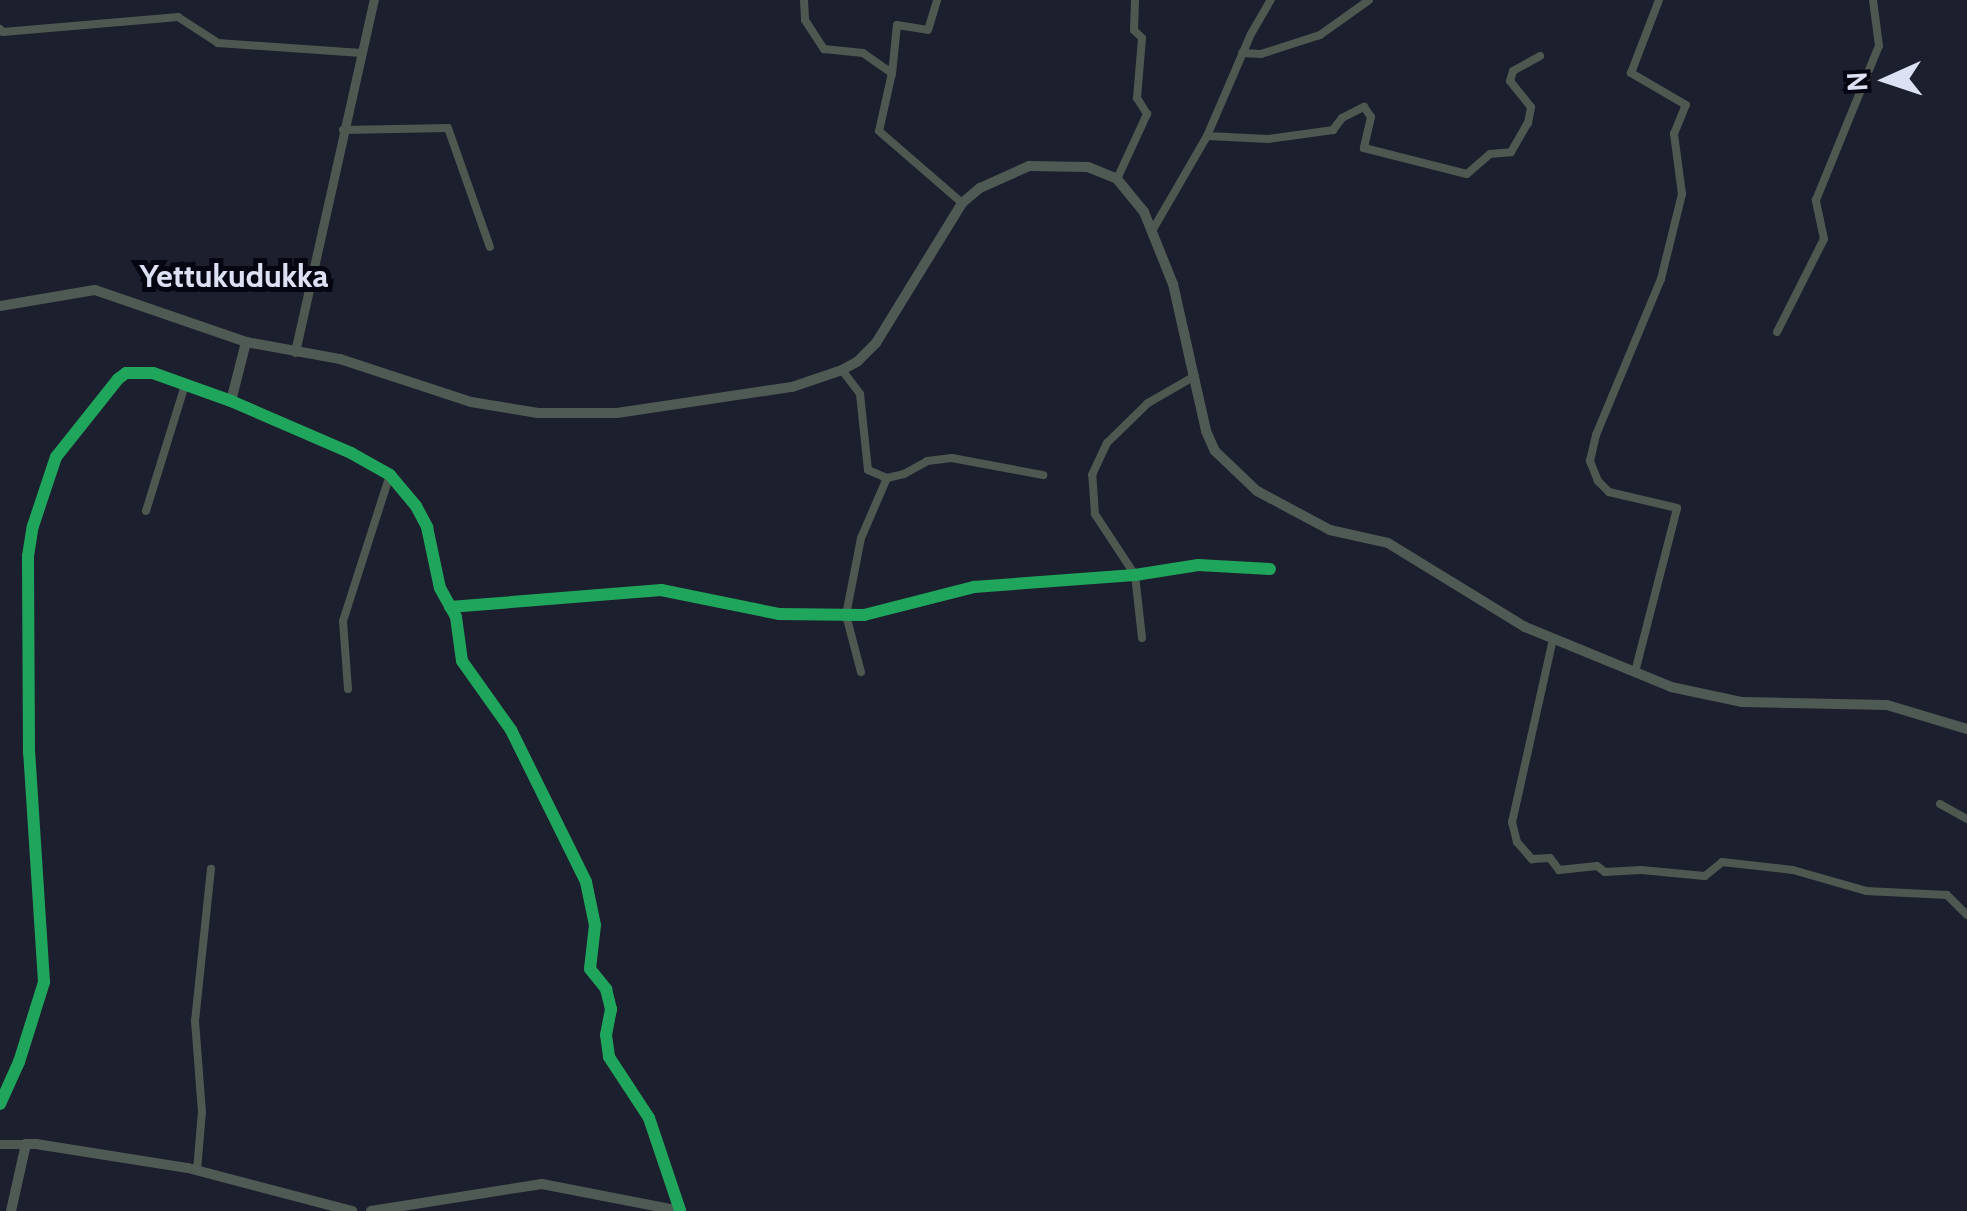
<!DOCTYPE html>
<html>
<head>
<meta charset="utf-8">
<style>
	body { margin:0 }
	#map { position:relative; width:1967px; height:1211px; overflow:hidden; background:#1c1f2d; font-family:Cabin,sans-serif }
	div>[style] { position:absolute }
	.minor>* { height:8px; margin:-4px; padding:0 4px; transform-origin:4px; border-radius:4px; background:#4e5850 }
	.tertiary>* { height:9px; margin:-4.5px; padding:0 4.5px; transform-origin:4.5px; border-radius:4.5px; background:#4e5850 }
	.secondary>* { height:10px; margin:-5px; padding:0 5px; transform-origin:5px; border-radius:5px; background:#505a54 }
	.cycleway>* { height:12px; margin:-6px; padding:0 6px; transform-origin:6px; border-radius:6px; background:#20a55d }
	span { translate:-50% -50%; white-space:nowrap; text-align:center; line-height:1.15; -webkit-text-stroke:10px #050611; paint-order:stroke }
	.quarter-label { font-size:32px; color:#dce1f3; font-weight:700 }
	.north { position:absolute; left:1837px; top:30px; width:100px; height:100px; -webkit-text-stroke:8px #050611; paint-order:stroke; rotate:267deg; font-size:28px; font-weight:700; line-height:40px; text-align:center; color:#dce1f3 }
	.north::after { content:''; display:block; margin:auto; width:35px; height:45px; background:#dce1f3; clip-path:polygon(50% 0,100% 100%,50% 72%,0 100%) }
</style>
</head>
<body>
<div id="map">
	<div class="minor">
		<i style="left:804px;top:0;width:20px;rotate:87deg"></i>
		<i style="left:805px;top:20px;width:35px;rotate:57deg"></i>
		<i style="left:824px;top:49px;width:39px;rotate:6deg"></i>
		<i style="left:863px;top:53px;width:35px;rotate:35deg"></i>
		<i style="left:892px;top:73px;width:59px;rotate:102.6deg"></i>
		<i style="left:879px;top:131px;width:110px;rotate:40.9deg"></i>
		<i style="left:0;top:29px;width:4px;rotate:45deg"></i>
		<i style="left:3px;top:32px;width:176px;rotate:-4.9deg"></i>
		<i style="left:178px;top:17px;width:48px;rotate:33deg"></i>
		<i style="left:218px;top:43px;width:144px;rotate:4deg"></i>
		<i style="left:1242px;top:53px;width:19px;rotate:3deg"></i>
		<i style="left:1261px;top:54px;width:62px;rotate:-17.9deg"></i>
		<i style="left:1320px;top:35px;width:60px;rotate:-35.5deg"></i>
		<i style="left:892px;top:74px;width:49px;rotate:-84.2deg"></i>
		<i style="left:897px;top:25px;width:31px;rotate:9deg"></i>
		<i style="left:928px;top:30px;width:31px;rotate:-73deg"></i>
		<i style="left:343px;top:130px;width:105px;rotate:-1.1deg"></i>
		<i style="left:448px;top:128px;width:126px;rotate:70.6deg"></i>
		<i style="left:1207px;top:136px;width:61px;rotate:2.8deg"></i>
		<i style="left:1268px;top:139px;width:66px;rotate:-7.9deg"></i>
		<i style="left:1333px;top:130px;width:15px;rotate:-53deg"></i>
		<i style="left:1342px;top:118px;width:25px;rotate:-27deg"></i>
		<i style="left:1364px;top:107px;width:12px;rotate:55deg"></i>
		<i style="left:1371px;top:117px;width:32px;rotate:103deg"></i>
		<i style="left:1364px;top:148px;width:106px;rotate:14.2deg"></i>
		<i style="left:1467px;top:174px;width:30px;rotate:-41deg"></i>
		<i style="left:1490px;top:154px;width:21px;rotate:-5deg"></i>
		<i style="left:1511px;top:152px;width:34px;rotate:-60deg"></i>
		<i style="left:1528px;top:123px;width:16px;rotate:-79deg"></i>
		<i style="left:1531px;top:107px;width:33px;rotate:-129deg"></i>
		<i style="left:1510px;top:81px;width:10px;rotate:-73deg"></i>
		<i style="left:1513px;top:71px;width:31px;rotate:-29deg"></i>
		<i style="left:1117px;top:179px;width:72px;rotate:-65.2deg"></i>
		<i style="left:1147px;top:114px;width:19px;rotate:-122deg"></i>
		<i style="left:1137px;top:98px;width:60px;rotate:-85.2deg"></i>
		<i style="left:1142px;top:38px;width:11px;rotate:-135deg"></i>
		<i style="left:1134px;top:30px;width:30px;rotate:-88deg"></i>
		<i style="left:1152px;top:231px;width:110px;rotate:-59.9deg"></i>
		<i style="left:1207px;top:136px;width:111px;rotate:-66.7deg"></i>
		<i style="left:1251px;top:34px;width:39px;rotate:-60deg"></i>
		<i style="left:1777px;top:332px;width:104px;rotate:-63.2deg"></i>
		<i style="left:1824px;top:239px;width:40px;rotate:-102deg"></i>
		<i style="left:1816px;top:200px;width:166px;rotate:-67.8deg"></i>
		<i style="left:1879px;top:46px;width:46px;rotate:-97.4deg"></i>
		<i style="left:842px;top:370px;width:30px;rotate:53deg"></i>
		<i style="left:860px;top:394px;width:76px;rotate:84deg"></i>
		<i style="left:868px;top:470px;width:21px;rotate:23deg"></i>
		<i style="left:887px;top:478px;width:65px;rotate:113.4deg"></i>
		<i style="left:861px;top:538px;width:78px;rotate:101deg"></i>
		<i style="left:846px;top:615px;width:59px;rotate:75.3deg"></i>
		<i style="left:887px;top:478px;width:17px;rotate:-13deg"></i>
		<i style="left:904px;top:474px;width:26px;rotate:-29deg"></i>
		<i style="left:927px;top:461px;width:25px;rotate:-7deg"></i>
		<i style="left:952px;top:458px;width:93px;rotate:10.6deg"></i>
		<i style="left:146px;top:511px;width:132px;rotate:-72.8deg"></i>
		<i style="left:450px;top:607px;width:212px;rotate:-4.6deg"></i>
		<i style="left:661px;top:590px;width:120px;rotate:11.5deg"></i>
		<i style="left:779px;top:614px;width:85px;rotate:0.7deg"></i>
		<i style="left:864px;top:615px;width:114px;rotate:-14.3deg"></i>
		<i style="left:974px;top:587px;width:161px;rotate:-4.3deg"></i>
		<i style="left:1135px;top:575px;width:64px;rotate:-9deg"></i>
		<i style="left:1198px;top:565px;width:72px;rotate:3.2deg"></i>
		<i style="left:1142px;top:638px;width:63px;rotate:-96.3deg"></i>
		<i style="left:1135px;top:575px;width:73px;rotate:-123.3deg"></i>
		<i style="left:1095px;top:514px;width:39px;rotate:-94deg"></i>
		<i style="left:1092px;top:475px;width:35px;rotate:-65deg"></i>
		<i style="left:1107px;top:443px;width:57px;rotate:-44.3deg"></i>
		<i style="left:1148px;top:403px;width:54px;rotate:-29.9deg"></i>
		<i style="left:1553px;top:639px;width:188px;rotate:102.6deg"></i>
		<i style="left:1512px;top:822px;width:21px;rotate:76deg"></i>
		<i style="left:1517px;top:842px;width:23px;rotate:49deg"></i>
		<i style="left:1532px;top:859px;width:18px;rotate:-3deg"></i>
		<i style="left:1550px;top:858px;width:15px;rotate:53deg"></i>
		<i style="left:1559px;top:870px;width:38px;rotate:-6deg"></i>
		<i style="left:1597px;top:866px;width:10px;rotate:37deg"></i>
		<i style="left:1605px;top:872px;width:36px;rotate:-3deg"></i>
		<i style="left:1641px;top:870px;width:64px;rotate:5.4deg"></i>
		<i style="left:1705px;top:876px;width:22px;rotate:-39deg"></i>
		<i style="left:1722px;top:862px;width:71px;rotate:6.4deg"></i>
		<i style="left:1793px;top:870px;width:76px;rotate:16deg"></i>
		<i style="left:1866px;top:891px;width:81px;rotate:2.8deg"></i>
		<i style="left:1947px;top:895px;width:28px;rotate:45deg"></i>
		<i style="left:1635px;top:672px;width:169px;rotate:-75.6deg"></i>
		<i style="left:1677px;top:508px;width:70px;rotate:-166.8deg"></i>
		<i style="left:1609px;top:492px;width:16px;rotate:-135deg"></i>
		<i style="left:1598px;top:481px;width:22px;rotate:-112deg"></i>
		<i style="left:1590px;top:461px;width:27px;rotate:-77deg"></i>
		<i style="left:1596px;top:435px;width:169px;rotate:-67.4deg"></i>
		<i style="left:1661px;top:279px;width:88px;rotate:-76.1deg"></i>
		<i style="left:1682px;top:194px;width:61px;rotate:-97.6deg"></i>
		<i style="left:1674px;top:134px;width:31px;rotate:-68deg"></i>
		<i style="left:1686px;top:105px;width:64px;rotate:-149.8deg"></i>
		<i style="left:1631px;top:73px;width:78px;rotate:-69deg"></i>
		<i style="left:348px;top:689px;width:68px;rotate:-94.2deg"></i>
		<i style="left:343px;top:621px;width:153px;rotate:-72.2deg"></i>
		<i style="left:1940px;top:804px;width:31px;rotate:29deg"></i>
		<i style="left:197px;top:1170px;width:58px;rotate:-85.1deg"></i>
		<i style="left:202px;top:1112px;width:91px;rotate:-94.4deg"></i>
		<i style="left:195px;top:1021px;width:153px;rotate:-84deg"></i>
	</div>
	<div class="tertiary">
		<i style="left:295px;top:352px;width:361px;rotate:-77.4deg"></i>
		<i style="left:0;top:1104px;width:46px;rotate:-65.7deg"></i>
		<i style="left:19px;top:1062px;width:84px;rotate:-72.6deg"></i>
		<i style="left:44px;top:982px;width:229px;rotate:-93.7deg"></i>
		<i style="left:29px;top:753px;width:197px;rotate:-90.3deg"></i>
		<i style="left:28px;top:556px;width:30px;rotate:-81deg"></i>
		<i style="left:33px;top:526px;width:73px;rotate:-71.6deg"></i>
		<i style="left:56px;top:457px;width:100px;rotate:-51.5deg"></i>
		<i style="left:118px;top:379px;width:10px;rotate:-37deg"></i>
		<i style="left:126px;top:373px;width:27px"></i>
		<i style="left:153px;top:373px;width:83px;rotate:19.7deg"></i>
		<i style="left:231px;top:401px;width:131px;rotate:23.4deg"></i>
		<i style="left:351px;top:453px;width:45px;rotate:29.4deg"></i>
		<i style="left:390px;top:475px;width:40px;rotate:50deg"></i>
		<i style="left:416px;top:506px;width:24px;rotate:62deg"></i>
		<i style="left:427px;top:527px;width:62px;rotate:78deg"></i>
		<i style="left:440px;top:588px;width:33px;rotate:61deg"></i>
		<i style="left:456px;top:617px;width:44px;rotate:82.2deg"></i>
		<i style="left:462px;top:661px;width:85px;rotate:54.6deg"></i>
		<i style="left:511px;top:730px;width:169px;rotate:63.7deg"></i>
		<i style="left:586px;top:882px;width:44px;rotate:78.2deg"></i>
		<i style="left:595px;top:925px;width:44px;rotate:96.5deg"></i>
		<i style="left:590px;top:969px;width:26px;rotate:51deg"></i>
		<i style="left:606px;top:989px;width:21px;rotate:76deg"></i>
		<i style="left:611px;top:1009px;width:26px;rotate:101deg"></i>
		<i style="left:606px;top:1035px;width:22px;rotate:82deg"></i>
		<i style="left:609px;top:1057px;width:73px;rotate:56.7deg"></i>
		<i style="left:649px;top:1118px;width:97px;rotate:71.4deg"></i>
		<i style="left:0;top:1144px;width:26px"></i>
	</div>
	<div class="secondary">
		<i style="left:0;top:306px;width:96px;rotate:-9.6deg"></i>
		<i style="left:95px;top:290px;width:160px;rotate:19deg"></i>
		<i style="left:246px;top:342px;width:96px;rotate:10.3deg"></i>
		<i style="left:340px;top:359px;width:138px;rotate:18.2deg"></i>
		<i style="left:471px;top:402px;width:68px;rotate:9.3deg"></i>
		<i style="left:538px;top:413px;width:79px"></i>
		<i style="left:617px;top:413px;width:177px;rotate:-8.5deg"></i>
		<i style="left:792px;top:387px;width:53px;rotate:-18.8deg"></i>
		<i style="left:842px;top:370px;width:18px;rotate:-29deg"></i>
		<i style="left:858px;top:361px;width:25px;rotate:-45deg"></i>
		<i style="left:876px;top:343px;width:164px;rotate:-58.4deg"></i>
		<i style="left:962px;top:203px;width:23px;rotate:-40deg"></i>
		<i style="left:980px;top:188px;width:54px;rotate:-24.2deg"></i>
		<i style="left:1029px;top:166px;width:59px;rotate:1deg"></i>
		<i style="left:1088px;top:167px;width:31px;rotate:22deg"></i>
		<i style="left:1117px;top:179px;width:43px;rotate:50.7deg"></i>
		<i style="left:1144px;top:212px;width:78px;rotate:68.1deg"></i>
		<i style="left:1173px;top:284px;width:151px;rotate:77.3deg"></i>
		<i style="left:1206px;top:431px;width:22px;rotate:66deg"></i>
		<i style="left:1215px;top:451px;width:58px;rotate:43.6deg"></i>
		<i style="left:1257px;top:491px;width:83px;rotate:28.1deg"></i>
		<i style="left:1330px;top:530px;width:59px;rotate:12.6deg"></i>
		<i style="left:1388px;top:543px;width:161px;rotate:31.5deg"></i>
		<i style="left:1525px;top:627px;width:158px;rotate:22.3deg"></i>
		<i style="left:1671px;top:687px;width:73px;rotate:11.9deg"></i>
		<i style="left:1742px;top:702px;width:145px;rotate:1.2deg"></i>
		<i style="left:1887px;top:705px;width:84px;rotate:16.7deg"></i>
		<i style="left:231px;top:401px;width:61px;rotate:-75.7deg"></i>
		<i style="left:11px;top:1211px;width:69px;rotate:-77.4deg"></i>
		<i style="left:26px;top:1144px;width:10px"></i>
		<i style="left:36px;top:1144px;width:154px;rotate:9deg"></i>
		<i style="left:188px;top:1168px;width:170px;rotate:14.7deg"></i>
		<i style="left:371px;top:1211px;width:173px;rotate:-9deg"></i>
		<i style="left:542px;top:1184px;width:142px;rotate:11deg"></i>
	</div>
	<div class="cycleway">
		<i style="left:450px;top:607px;width:212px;rotate:-4.6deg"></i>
		<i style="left:661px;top:590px;width:120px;rotate:11.5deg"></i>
		<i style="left:779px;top:614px;width:85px;rotate:0.7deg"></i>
		<i style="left:864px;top:615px;width:114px;rotate:-14.3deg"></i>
		<i style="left:974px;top:587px;width:161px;rotate:-4.3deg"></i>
		<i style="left:1135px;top:575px;width:64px;rotate:-9deg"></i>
		<i style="left:1198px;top:565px;width:72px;rotate:3.2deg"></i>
		<i style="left:0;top:1104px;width:46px;rotate:-65.7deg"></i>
		<i style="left:19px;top:1062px;width:84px;rotate:-72.6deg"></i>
		<i style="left:44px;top:982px;width:229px;rotate:-93.7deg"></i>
		<i style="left:29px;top:753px;width:197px;rotate:-90.3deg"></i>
		<i style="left:28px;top:556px;width:30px;rotate:-81deg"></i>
		<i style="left:33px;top:526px;width:73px;rotate:-71.6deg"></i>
		<i style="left:56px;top:457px;width:100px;rotate:-51.5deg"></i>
		<i style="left:118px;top:379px;width:10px;rotate:-37deg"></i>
		<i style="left:126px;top:373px;width:27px"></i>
		<i style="left:153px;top:373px;width:83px;rotate:19.7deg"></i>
		<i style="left:231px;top:401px;width:131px;rotate:23.4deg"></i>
		<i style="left:351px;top:453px;width:45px;rotate:29.4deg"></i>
		<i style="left:390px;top:475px;width:40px;rotate:50deg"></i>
		<i style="left:416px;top:506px;width:24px;rotate:62deg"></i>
		<i style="left:427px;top:527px;width:62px;rotate:78deg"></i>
		<i style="left:440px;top:588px;width:33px;rotate:61deg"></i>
		<i style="left:456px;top:617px;width:44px;rotate:82.2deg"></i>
		<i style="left:462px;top:661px;width:85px;rotate:54.6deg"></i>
		<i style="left:511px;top:730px;width:169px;rotate:63.7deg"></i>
		<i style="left:586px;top:882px;width:44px;rotate:78.2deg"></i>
		<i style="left:595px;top:925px;width:44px;rotate:96.5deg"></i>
		<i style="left:590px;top:969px;width:26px;rotate:51deg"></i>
		<i style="left:606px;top:989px;width:21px;rotate:76deg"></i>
		<i style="left:611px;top:1009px;width:26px;rotate:101deg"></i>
		<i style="left:606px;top:1035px;width:22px;rotate:82deg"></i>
		<i style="left:609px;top:1057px;width:73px;rotate:56.7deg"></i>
		<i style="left:649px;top:1118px;width:97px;rotate:71.4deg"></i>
	</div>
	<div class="quarter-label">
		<span style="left:234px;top:276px">Yettukudukka</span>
	</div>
	<div class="north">N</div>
</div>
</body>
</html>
